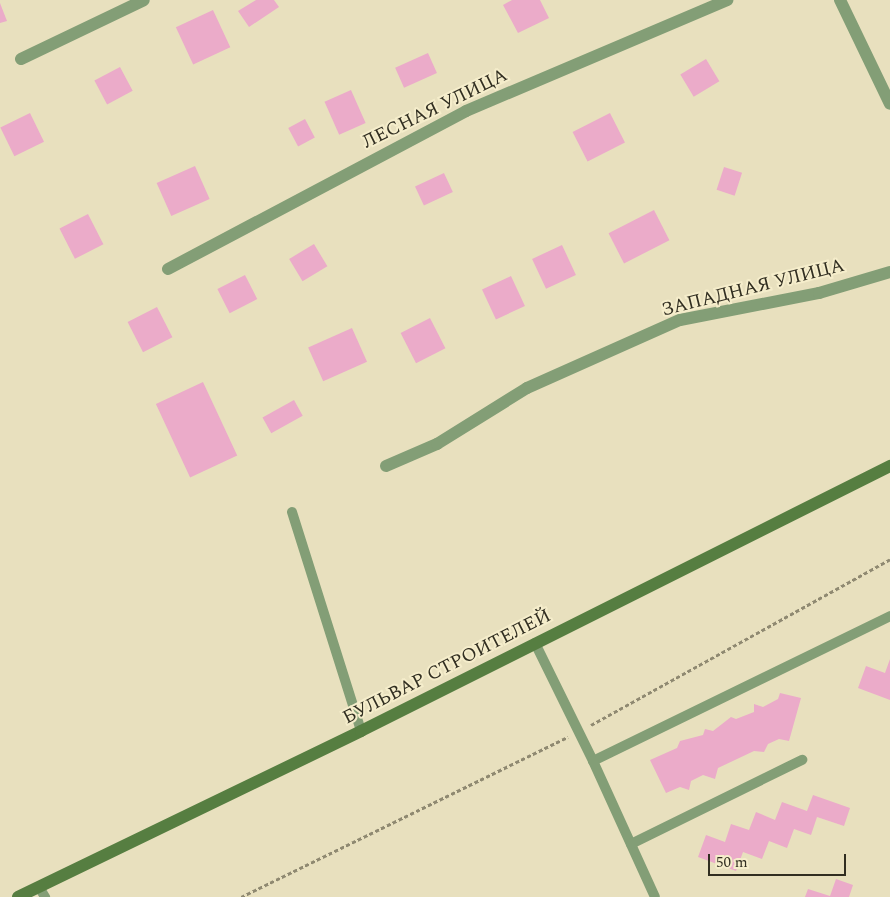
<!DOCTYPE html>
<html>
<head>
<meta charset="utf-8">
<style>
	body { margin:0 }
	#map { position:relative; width:890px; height:897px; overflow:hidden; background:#e8e0be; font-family:Spectral,serif }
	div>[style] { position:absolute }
	.building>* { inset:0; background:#ebabc9; transform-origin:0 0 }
	.path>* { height:3px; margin-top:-1.5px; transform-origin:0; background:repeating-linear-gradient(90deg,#8f8971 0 4px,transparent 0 6.5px) }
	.service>* { height:10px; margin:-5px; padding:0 5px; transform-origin:5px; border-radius:5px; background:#839e76 }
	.minor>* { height:12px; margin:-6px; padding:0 6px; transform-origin:6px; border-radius:6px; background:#839e76 }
	.secondary>* { height:12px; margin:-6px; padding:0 6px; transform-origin:6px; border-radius:6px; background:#567e41 }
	span { translate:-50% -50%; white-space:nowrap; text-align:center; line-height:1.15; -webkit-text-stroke:4px #f5edcb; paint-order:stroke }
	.street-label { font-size:19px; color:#312e21 }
	.scale { position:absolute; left:708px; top:854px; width:138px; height:22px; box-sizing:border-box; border:2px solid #312e21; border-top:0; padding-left:6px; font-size:15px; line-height:18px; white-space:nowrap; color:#312e21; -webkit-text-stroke:4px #f5edcb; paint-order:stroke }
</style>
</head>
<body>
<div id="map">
	<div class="building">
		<i style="clip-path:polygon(256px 0,274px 0,279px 7px,249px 27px,238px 11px)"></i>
		<i style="clip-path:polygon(512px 0,540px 0,549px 18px,518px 33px,503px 5px)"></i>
		<i style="clip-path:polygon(0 3px,7px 21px,0 23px)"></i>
		<i style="left:213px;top:10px;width:41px;height:41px;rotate:65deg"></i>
		<i style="left:428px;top:53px;width:22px;height:36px;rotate:66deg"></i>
		<i style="left:706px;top:59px;width:26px;height:30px;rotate:59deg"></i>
		<i style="left:120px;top:67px;width:27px;height:29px;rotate:62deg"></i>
		<i style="left:351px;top:90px;width:36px;height:29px;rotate:66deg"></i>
		<i style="left:30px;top:113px;width:32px;height:33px;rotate:64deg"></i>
		<i style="left:610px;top:113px;width:33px;height:42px;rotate:63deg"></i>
		<i style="left:305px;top:119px;width:21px;height:19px;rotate:62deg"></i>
		<i style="left:195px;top:166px;width:36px;height:42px;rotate:66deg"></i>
		<i style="left:724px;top:167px;width:19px;height:24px;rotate:18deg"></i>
		<i style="left:444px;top:173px;width:21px;height:32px;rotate:65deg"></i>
		<i style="left:654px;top:210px;width:34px;height:51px;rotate:63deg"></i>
		<i style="left:88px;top:214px;width:34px;height:32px;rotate:63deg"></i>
		<i style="left:314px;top:244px;width:26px;height:29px;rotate:59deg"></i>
		<i style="left:562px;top:245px;width:33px;height:33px;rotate:65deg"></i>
		<i style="left:245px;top:275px;width:27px;height:31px;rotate:63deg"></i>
		<i style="left:511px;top:276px;width:33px;height:32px;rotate:65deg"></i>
		<i style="left:157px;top:307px;width:34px;height:33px;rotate:63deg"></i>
		<i style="left:430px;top:318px;width:34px;height:33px;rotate:63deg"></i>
		<i style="left:352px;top:328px;width:37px;height:48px;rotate:66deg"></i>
		<i style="left:203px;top:382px;width:81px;height:52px;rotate:65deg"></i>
		<i style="left:294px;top:400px;width:18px;height:36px;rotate:61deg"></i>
		<i style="clip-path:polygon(890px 659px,890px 700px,858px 688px,866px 666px,885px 673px)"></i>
		<i style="clip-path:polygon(780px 693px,801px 698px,789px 741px,779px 739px,768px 744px,764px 752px,754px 751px,718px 768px,715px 779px,703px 775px,691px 781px,689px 790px,680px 787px,666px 793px,650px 760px,677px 748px,680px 741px,703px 735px,705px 729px,713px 731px,731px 717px,736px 719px,754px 712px,754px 704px,763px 707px,778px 699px)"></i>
		<i style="clip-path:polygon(813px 795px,850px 808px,844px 826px,817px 817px,811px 835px,794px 829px,787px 848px,769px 841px,762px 859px,743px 852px,736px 871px,698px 857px,706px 835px,725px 842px,731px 824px,749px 830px,756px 812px,775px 820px,782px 802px,807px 811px)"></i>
		<i style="clip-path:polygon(836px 879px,853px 885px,849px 897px,805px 897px,808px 889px,830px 896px)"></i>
	</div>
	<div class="path">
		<i style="left:591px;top:725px;width:342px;rotate:-29deg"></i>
		<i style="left:241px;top:897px;width:364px;rotate:-26.1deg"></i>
	</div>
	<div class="service">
		<i style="left:292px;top:512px;width:230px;rotate:72.5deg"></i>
		<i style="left:535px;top:643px;width:131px;rotate:63.8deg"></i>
		<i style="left:593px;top:761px;width:331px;rotate:-26deg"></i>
		<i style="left:593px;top:761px;width:149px;rotate:65.5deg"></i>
		<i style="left:631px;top:844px;width:191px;rotate:-26.2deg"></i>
		<i style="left:39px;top:887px;width:12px;rotate:59deg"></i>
	</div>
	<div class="minor">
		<i style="left:840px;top:0;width:115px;rotate:64.3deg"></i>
		<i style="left:21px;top:59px;width:136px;rotate:-25.6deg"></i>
		<i style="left:168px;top:269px;width:337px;rotate:-27.9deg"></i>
		<i style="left:466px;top:111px;width:284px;rotate:-23deg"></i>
		<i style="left:386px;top:466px;width:56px;rotate:-23.3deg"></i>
		<i style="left:437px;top:444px;width:106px;rotate:-31.9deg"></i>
		<i style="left:527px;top:388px;width:167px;rotate:-24deg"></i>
		<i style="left:680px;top:320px;width:142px;rotate:-11deg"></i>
		<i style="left:819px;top:293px;width:74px;rotate:-16.5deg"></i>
	</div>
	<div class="secondary">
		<i style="left:18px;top:897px;width:381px;rotate:-25.8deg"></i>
		<i style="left:361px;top:731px;width:592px;rotate:-26.61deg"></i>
	</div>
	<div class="street-label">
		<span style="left:435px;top:109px;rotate:-26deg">ЛЕСНАЯ УЛИЦА</span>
		<span style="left:753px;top:288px;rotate:-14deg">ЗАПАДНАЯ УЛИЦА</span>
		<span style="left:447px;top:667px;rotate:-27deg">БУЛЬВАР СТРОИТЕЛЕЙ</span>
	</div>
	<div class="scale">50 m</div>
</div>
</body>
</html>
